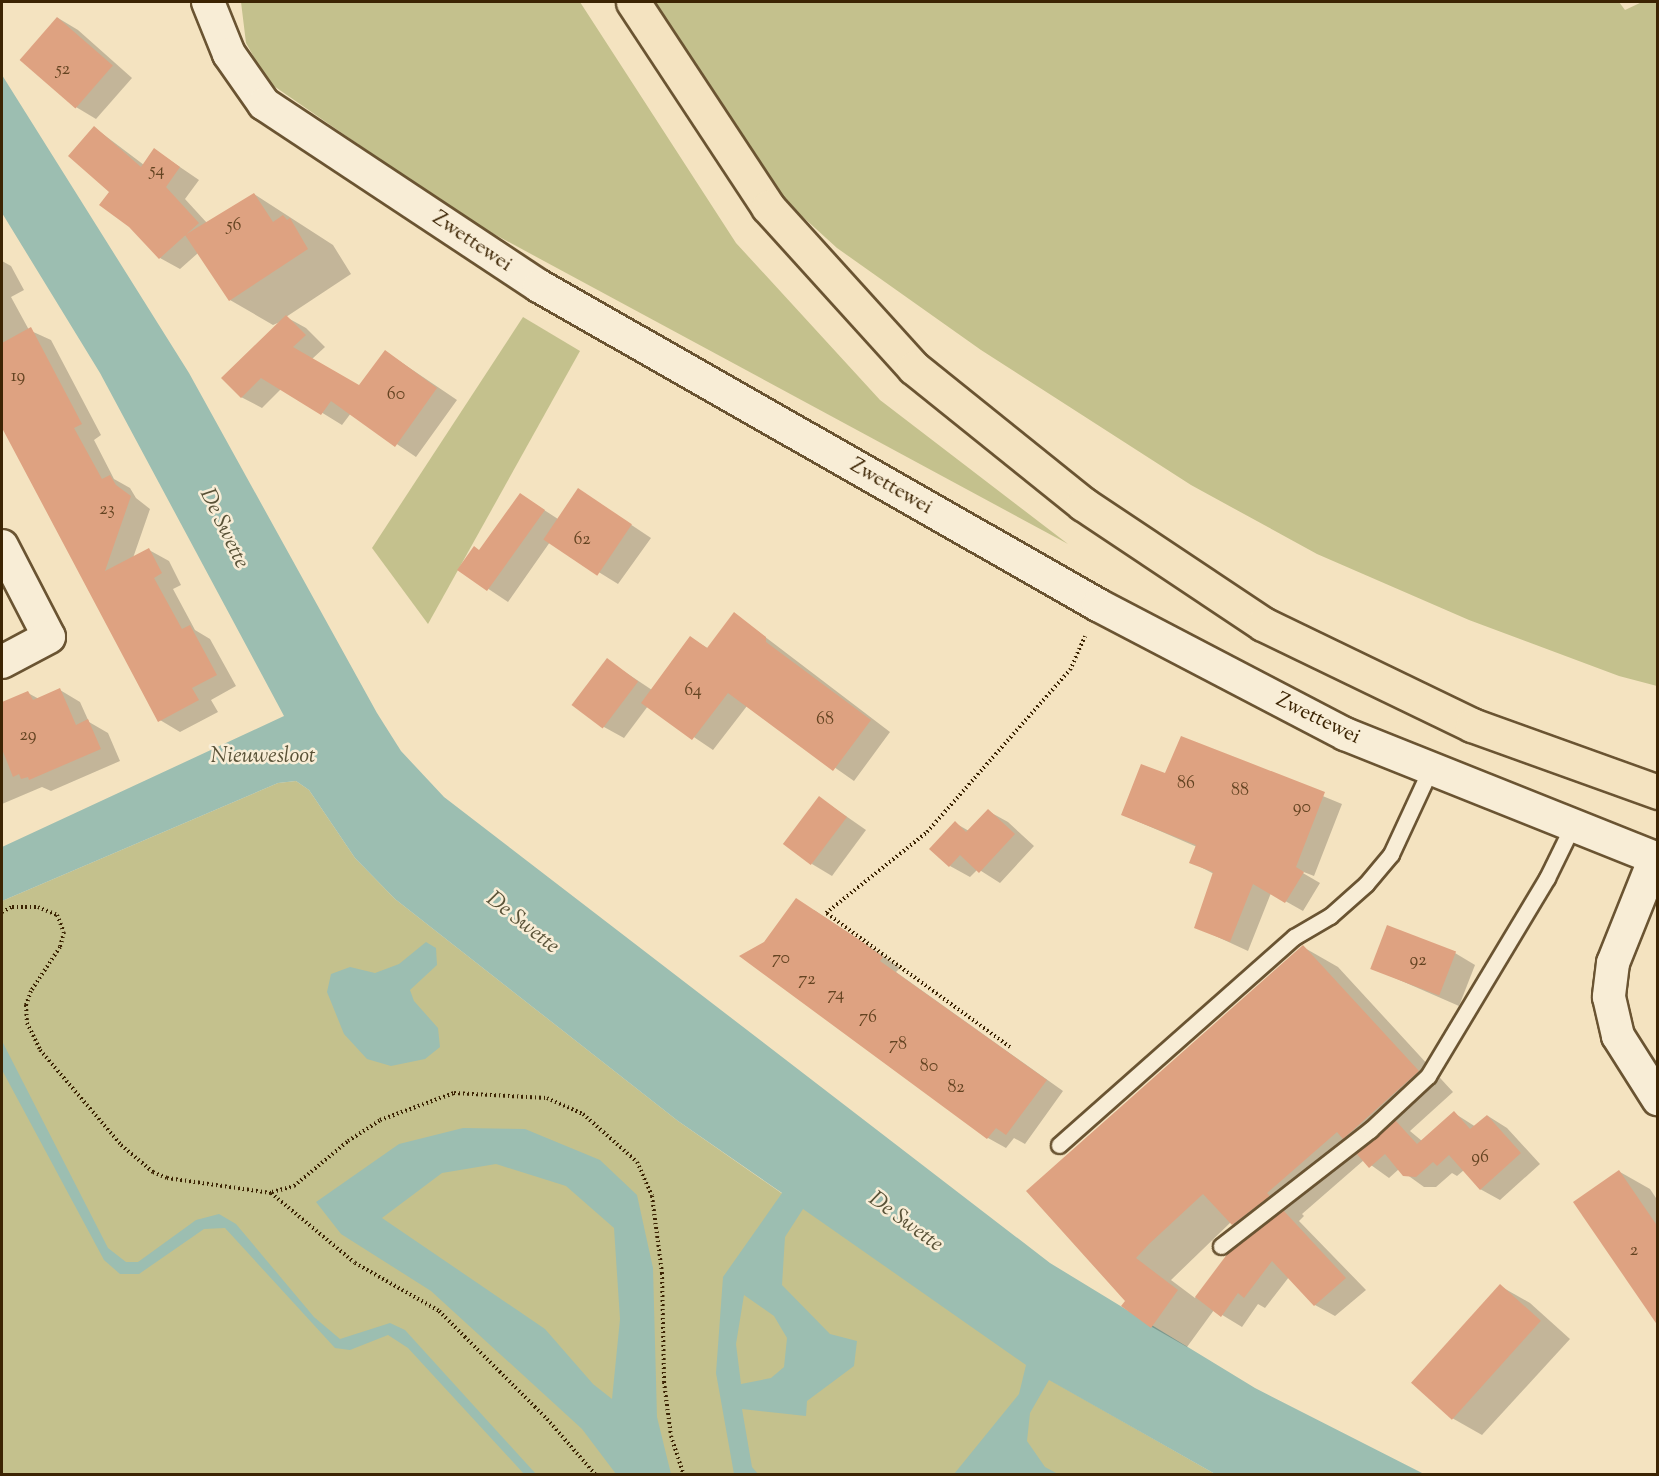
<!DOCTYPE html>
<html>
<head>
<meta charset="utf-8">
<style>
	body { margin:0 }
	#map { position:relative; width:1659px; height:1476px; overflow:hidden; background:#f4e3c0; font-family:"Sorts Mill Goudy",serif }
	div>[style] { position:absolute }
	.green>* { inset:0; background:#c4c18d }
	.water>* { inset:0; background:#9cbeb1 }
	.shadow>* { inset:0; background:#0003 }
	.building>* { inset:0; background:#dea281; transform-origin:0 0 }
	.path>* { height:4px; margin-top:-2px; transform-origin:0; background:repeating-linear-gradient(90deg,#3c2403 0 1.5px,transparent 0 4.5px) }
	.roads { filter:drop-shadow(2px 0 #6a5432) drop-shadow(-2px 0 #6a5432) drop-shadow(0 2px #6a5432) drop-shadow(0 -2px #6a5432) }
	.service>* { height:15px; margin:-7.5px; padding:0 7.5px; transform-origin:7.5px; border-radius:7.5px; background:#f8edd6 }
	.minor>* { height:32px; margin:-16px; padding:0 16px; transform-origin:16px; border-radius:16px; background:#f8edd6 }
	.primary>* { height:33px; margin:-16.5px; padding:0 16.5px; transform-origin:16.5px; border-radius:16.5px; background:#f4e3c0 }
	span { translate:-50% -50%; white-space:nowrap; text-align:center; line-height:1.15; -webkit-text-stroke:5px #f8edd6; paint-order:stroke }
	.number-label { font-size:18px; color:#644422 }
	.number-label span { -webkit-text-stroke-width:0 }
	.street-label { font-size:21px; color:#3c2403 }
	.water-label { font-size:22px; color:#595237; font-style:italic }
	.frame { position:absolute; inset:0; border:3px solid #3c2403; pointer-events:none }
</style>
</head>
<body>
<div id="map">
	<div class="green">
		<i style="clip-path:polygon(241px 2px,580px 2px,736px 243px,880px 400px,1068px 544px,468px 220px,268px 82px,246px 43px)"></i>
		<i style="clip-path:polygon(654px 2px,1619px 2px,1625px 10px,1642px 2px,1657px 2px,1657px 686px,1619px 676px,1469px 620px,1317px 554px,1191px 485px,981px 350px,837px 248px,782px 198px,702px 84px)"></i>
		<i style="clip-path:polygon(523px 317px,580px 351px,428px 624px,372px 548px)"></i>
		<i style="clip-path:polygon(296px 781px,309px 790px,355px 858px,395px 899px,678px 1121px,1045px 1377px,1215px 1474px,2px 1474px,2px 901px,278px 783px)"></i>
	</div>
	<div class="water">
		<i style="clip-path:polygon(evenodd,2px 75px,189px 373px,377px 713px,401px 751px,444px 797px,1050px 1263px,1255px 1388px,1424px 1474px,1215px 1474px,1049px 1380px,1030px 1413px,1027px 1441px,1045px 1467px,1058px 1474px,954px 1474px,1019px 1394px,1026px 1365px,803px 1209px,785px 1237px,782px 1285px,830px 1334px,857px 1341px,854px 1366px,807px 1401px,806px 1416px,742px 1409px,752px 1467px,758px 1474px,734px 1474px,716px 1373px,723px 1277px,782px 1193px,678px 1121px,395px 899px,355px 858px,309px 790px,296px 781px,278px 783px,2px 901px,2px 847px,284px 716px,100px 373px,2px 213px,2px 75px,744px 1295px,774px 1316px,787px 1338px,784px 1367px,771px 1378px,741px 1384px,736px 1344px,744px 1295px)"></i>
		<i style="clip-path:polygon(426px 942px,436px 948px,437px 965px,410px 990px,414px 1001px,438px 1028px,440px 1047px,425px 1059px,391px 1066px,367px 1059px,344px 1034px,327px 992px,331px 974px,350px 967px,375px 973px,399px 964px)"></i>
		<i style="clip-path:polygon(2px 1041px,108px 1248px,126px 1262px,138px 1262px,196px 1220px,219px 1214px,236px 1224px,314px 1317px,340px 1339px,390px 1323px,405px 1330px,536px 1474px,524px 1474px,408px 1348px,388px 1335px,350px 1350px,335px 1348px,225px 1228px,204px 1229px,139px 1274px,120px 1274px,104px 1260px,2px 1070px)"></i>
		<i style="clip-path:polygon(evenodd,463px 1128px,525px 1129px,600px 1160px,637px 1195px,653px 1268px,657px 1417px,671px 1474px,616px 1474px,582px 1429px,431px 1291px,341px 1234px,316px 1202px,399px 1144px,463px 1128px,496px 1164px,566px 1186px,614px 1228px,620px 1319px,612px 1399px,593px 1384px,545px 1329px,382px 1218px,442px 1173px,496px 1164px)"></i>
	</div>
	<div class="shadow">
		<i style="clip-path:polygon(58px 18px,78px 30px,132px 78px,96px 119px,76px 107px)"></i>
		<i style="clip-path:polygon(95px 128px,144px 165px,155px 150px,199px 180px,185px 199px,207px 223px,254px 194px,333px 245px,351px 274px,286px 317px,306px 328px,325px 347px,312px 359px,360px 387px,386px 352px,457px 400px,416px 457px,351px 413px,342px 425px,282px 388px,262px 408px,241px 397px,280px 322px,273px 325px,230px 300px,198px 253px,180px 269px,160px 258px,111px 191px)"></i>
		<i style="clip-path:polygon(2px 261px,11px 266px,24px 290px,11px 297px,29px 330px,51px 340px,101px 435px,94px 440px,114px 479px,130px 488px,136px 498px,150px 509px,133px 558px,149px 550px,169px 561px,181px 585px,173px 589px,195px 630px,210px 639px,236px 686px,211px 700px,218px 712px,180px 732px,160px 720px,2px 425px)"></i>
		<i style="clip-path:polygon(579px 490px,651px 538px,618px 584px,550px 542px,508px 602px,460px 570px,480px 551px,521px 495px,558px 519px)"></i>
		<i style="clip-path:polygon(735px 614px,890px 732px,854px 781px,747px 706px,713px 750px,648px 706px,624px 738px,604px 727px,607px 660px,652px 690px,691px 638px,709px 649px)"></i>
		<i style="clip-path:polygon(60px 690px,80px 702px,89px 722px,108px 733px,120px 761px,51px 791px,42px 787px,2px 804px,2px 704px,28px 693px,39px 699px)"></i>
		<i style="clip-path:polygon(1182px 738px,1342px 804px,1314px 876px,1296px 869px,1320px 883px,1303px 911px,1271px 893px,1248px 951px,1196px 927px,1214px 874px,1191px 862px,1197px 847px,1123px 815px,1165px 775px)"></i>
		<i style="clip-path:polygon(820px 798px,866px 830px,832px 876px,812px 864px)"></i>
		<i style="clip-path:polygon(988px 811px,1008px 822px,1034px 846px,1000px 883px,978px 869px,970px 877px,950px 866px,955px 823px,969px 831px)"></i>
		<i style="clip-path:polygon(814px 910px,879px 953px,900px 968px,896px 972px,1063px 1091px,1025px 1144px,1014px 1138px,1006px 1148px,988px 1138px,742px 957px)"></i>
		<i style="clip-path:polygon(evenodd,1303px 947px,1338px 967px,1453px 1092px,1410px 1131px,1422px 1141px,1454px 1113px,1476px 1127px,1488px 1116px,1507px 1128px,1540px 1164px,1500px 1200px,1480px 1189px,1464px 1170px,1457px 1176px,1452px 1173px,1436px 1187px,1424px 1187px,1399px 1169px,1389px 1178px,1364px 1160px,1302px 1214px,1304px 1216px,1299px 1221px,1366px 1290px,1335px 1316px,1315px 1305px,1289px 1277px,1265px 1308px,1258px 1304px,1242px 1327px,1214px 1310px,1187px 1347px,1152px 1327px,1028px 1191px,1303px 947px,1231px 1222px,1253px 1236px,1229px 1254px,1195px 1298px,1171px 1280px,1231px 1222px)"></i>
		<i style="clip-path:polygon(1455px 953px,1475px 965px,1459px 1006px,1372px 968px)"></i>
		<i style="clip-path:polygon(1620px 1172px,1650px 1189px,1658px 1201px,1658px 1323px)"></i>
		<i style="clip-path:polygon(1500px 1286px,1530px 1303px,1570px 1339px,1482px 1435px,1452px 1418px)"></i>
	</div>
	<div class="building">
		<i style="left:57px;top:17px;width:74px;height:57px;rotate:41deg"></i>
		<i style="clip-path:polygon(94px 126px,141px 167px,154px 148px,180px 167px,166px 187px,199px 223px,159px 259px,129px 227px,99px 205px,109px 192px,68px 156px)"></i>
		<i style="clip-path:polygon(254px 193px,273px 222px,283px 215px,287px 220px,290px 218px,308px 249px,229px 301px,185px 235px)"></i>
		<i style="clip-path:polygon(286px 315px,306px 335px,293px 347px,359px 385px,385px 350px,437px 388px,395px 447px,331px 401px,321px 415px,261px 378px,241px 398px,221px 378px)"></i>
		<i style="clip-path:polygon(31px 327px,82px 424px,74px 428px,102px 479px,110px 475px,116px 485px,131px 496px,105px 571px,149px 548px,162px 573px,154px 578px,182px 629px,190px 625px,217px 675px,192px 688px,199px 700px,158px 722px,2px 428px,2px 343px)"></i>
		<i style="left:578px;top:488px;width:65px;height:62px;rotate:34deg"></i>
		<i style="clip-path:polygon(520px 493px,545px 510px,487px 591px,457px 570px,474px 546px,479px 550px)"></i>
		<i style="clip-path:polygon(734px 612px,766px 637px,766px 642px,871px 720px,833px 771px,728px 693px,692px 740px,641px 703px,690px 636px,707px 648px)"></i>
		<i style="left:607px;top:658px;width:39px;height:59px;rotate:37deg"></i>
		<i style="clip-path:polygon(60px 688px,76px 725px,88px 719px,101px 749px,29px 780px,28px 777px,21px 779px,19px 774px,13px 777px,2px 749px,2px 702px,28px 691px,33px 700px)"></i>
		<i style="clip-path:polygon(1181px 736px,1325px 792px,1296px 867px,1304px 872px,1285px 903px,1253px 884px,1230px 942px,1194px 928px,1213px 872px,1189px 863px,1196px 845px,1121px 815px,1141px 764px,1165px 773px)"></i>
		<i style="left:819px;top:796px;width:35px;height:60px;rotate:37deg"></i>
		<i style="clip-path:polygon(988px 809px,1015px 834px,979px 873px,960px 855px,949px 867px,929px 849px,955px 821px,966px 832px)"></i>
		<i style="clip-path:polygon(796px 898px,861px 941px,883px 957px,880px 961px,1047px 1080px,1006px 1135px,996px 1128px,987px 1139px,739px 956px,764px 942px)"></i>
		<i style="left:1387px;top:925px;width:74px;height:47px;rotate:21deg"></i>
		<i style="clip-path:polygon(1303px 945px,1419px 1071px,1343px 1139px,1337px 1132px,1267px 1193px,1270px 1196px,1232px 1225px,1203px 1194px,1149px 1244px,1136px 1258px,1178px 1290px,1151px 1328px,1121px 1306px,1125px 1301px,1026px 1191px)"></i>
		<i style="clip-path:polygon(1454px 1111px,1470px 1129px,1487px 1115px,1521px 1153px,1480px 1190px,1449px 1155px,1437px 1166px,1433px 1162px,1416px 1177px,1403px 1176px,1385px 1154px,1369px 1168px,1356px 1153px,1395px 1120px,1417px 1144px)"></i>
		<i style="clip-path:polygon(1619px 1170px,1658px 1227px,1658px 1326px,1573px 1202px)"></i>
		<i style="clip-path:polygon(1283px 1210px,1346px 1278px,1314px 1306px,1272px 1261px,1244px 1298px,1238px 1293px,1221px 1317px,1195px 1297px,1228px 1253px)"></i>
		<i style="left:1500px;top:1284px;width:55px;height:133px;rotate:42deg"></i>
	</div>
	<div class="path">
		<i style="left:2px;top:912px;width:11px;rotate:-27deg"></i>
		<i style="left:12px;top:907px;width:26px"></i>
		<i style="left:38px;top:907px;width:21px;rotate:23deg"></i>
		<i style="left:57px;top:915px;width:18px;rotate:68deg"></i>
		<i style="left:64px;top:932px;width:16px;rotate:105deg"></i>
		<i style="left:60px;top:947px;width:53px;rotate:123.4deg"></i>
		<i style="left:31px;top:991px;width:15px;rotate:110deg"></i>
		<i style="left:26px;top:1005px;width:18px;rotate:87deg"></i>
		<i style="left:27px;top:1023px;width:30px;rotate:64deg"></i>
		<i style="left:40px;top:1050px;width:125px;rotate:49.5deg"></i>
		<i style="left:121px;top:1145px;width:42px;rotate:40.2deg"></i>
		<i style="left:153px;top:1172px;width:15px;rotate:23deg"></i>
		<i style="left:167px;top:1178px;width:105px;rotate:8.2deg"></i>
		<i style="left:271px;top:1193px;width:109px;rotate:39.8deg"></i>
		<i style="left:355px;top:1263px;width:97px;rotate:29.7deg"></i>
		<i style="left:439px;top:1311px;width:153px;rotate:45deg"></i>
		<i style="left:547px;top:1419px;width:73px;rotate:48.9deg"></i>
		<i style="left:1010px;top:1047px;width:228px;rotate:-143.9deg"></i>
		<i style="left:826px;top:913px;width:129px;rotate:-38.7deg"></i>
		<i style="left:927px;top:832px;width:216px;rotate:-48.6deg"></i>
		<i style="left:1070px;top:670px;width:37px;rotate:-66deg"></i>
		<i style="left:272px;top:1192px;width:23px;rotate:-15deg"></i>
		<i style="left:294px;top:1186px;width:70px;rotate:-39.8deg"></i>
		<i style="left:348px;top:1141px;width:38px;rotate:-33deg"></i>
		<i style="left:380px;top:1120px;width:79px;rotate:-20deg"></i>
		<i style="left:454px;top:1093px;width:93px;rotate:3.1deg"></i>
		<i style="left:547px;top:1098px;width:39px;rotate:24deg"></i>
		<i style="left:583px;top:1114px;width:72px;rotate:41.6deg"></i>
		<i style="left:637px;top:1162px;width:37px;rotate:66deg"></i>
		<i style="left:652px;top:1196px;width:78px;rotate:82.6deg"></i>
		<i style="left:662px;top:1273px;width:109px;rotate:88.9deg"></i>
		<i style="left:664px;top:1382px;width:54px;rotate:82.6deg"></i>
		<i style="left:671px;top:1436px;width:40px;rotate:72deg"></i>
	</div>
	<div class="roads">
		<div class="service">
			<i style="left:1059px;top:1145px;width:314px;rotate:-41.5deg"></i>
			<i style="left:1294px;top:937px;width:42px;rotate:-30.3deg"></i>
			<i style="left:1330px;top:916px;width:48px;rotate:-41.6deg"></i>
			<i style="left:1366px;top:884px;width:39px;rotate:-50deg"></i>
			<i style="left:1391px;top:854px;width:95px;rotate:-65.1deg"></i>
			<i style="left:1221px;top:1246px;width:189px;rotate:-37.9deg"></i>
			<i style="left:1370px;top:1130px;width:79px;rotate:-43deg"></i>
			<i style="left:1428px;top:1076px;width:231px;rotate:-59deg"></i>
			<i style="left:1547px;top:878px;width:59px;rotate:-63.9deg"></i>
		</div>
		<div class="minor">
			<i style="left:208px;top:2px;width:56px;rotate:68deg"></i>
			<i style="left:229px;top:54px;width:61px;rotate:55deg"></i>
			<i style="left:264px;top:104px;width:330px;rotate:33.5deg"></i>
			<i style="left:539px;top:286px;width:644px;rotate:29.71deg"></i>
			<i style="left:1098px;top:605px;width:279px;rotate:27.6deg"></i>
			<i style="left:1345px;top:734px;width:337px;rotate:21.8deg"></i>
			<i style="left:2px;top:546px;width:102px;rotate:62.7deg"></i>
			<i style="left:49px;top:637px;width:53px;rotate:152deg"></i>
			<i style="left:1655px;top:858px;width:113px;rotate:111.8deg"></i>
			<i style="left:1613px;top:963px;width:34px;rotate:97deg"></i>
			<i style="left:1609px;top:997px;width:40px;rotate:77deg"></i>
			<i style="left:1618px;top:1036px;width:75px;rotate:57.6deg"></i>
		</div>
		<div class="primary">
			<i style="left:633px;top:2px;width:245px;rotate:56.6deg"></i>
			<i style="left:768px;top:207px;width:217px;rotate:47.8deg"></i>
			<i style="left:914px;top:368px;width:217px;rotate:38.8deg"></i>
			<i style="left:1083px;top:504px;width:216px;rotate:33.7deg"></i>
			<i style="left:1263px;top:624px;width:232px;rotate:25.8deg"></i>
			<i style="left:1472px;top:725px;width:198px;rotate:19.8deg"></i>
		</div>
	</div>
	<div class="number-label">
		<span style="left:63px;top:70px">52</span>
		<span style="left:157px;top:171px">54</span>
		<span style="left:234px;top:226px">56</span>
		<span style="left:18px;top:377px">19</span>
		<span style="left:396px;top:395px">60</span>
		<span style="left:107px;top:510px">23</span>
		<span style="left:582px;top:540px">62</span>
		<span style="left:693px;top:691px">64</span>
		<span style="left:825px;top:720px">68</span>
		<span style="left:28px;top:736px">29</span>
		<span style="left:1186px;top:784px">86</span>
		<span style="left:1240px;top:791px">88</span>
		<span style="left:1302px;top:808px">90</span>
		<span style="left:781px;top:959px">70</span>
		<span style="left:1418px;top:961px">92</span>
		<span style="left:807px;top:980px">72</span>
		<span style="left:836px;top:995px">74</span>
		<span style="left:868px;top:1018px">76</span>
		<span style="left:898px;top:1045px">78</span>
		<span style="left:929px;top:1067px">80</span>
		<span style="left:956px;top:1088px">82</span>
		<span style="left:1480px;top:1158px">96</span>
		<span style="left:1634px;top:1251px">2</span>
	</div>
	<div class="street-label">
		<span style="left:472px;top:242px;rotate:34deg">Zwettewei</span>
		<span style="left:891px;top:487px;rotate:30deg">Zwettewei</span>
		<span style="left:1318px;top:719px;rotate:26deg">Zwettewei</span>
	</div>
	<div class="water-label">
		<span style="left:223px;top:529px;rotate:64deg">De Swette</span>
		<span style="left:263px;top:758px">Nieuwesloot</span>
		<span style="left:522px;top:924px;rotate:38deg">De Swette</span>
		<span style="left:905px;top:1223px;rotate:36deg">De Swette</span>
	</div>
	<div class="frame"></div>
</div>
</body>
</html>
